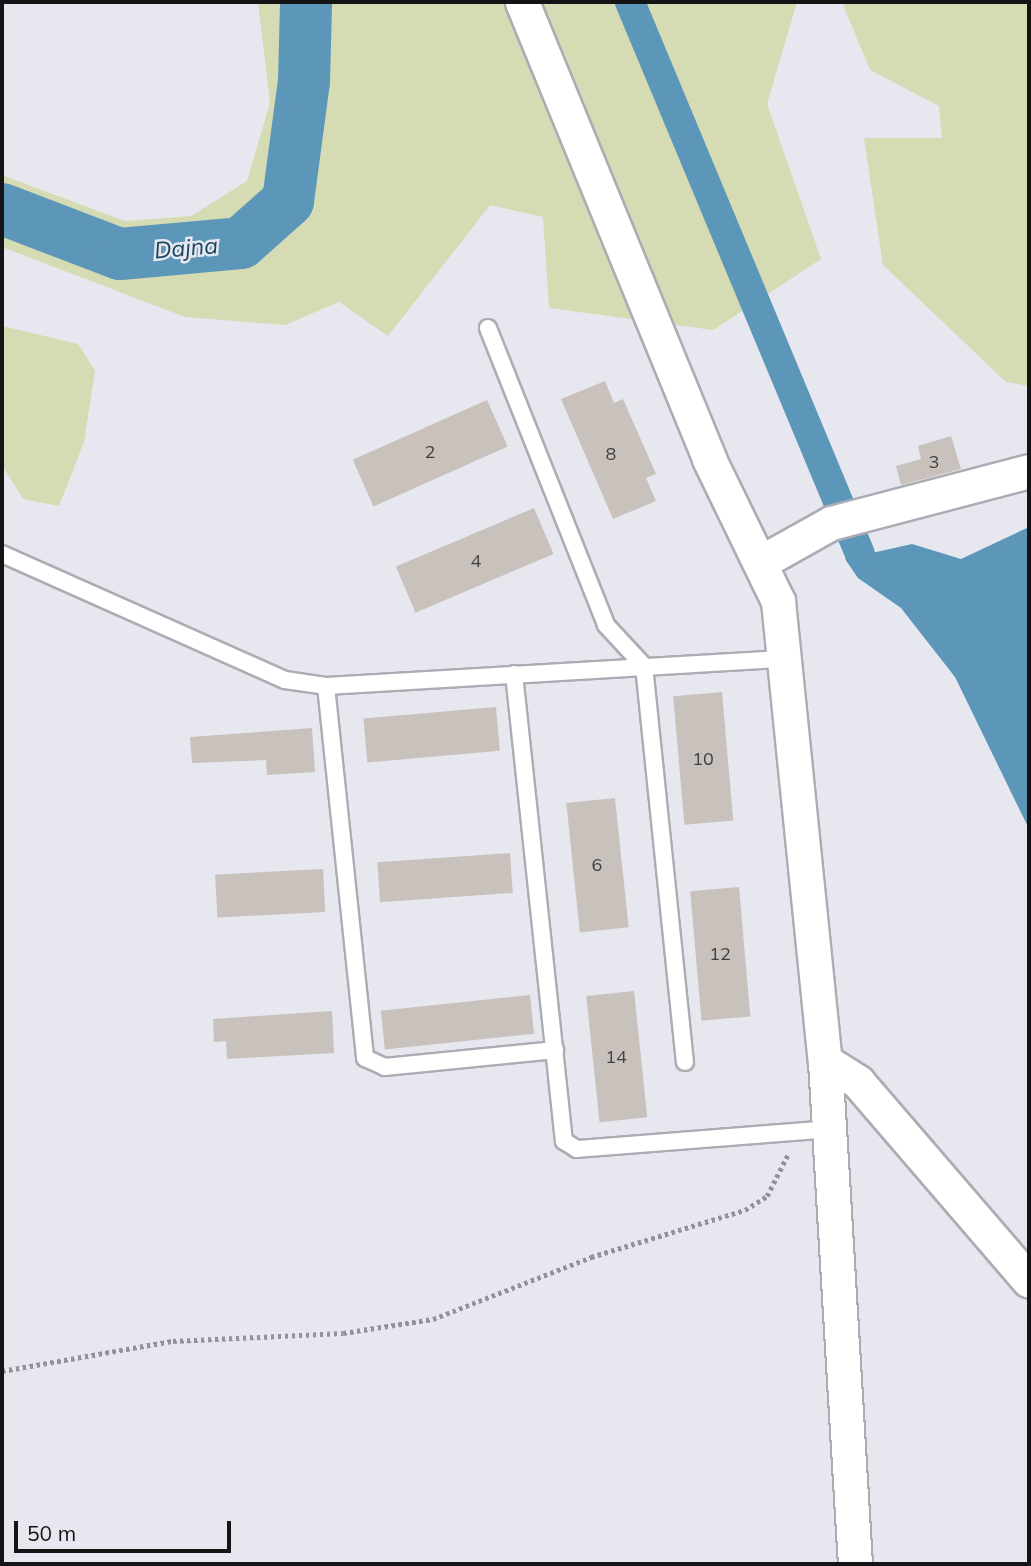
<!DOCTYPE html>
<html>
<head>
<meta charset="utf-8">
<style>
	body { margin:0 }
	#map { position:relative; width:1031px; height:1566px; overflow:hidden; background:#e6e7ef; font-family:Mulish,sans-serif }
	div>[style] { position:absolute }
	.green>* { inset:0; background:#d5dbb2 }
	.water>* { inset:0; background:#5c96b9 }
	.canal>* { height:30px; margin:-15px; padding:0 15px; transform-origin:15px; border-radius:15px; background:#5c96b9 }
	.river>* { height:52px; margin:-26px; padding:0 26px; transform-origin:26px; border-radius:26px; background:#5c96b9 }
	.building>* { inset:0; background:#c9c2bc; transform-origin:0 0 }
	.path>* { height:4.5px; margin-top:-2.25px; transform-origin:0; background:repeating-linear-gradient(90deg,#929399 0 3.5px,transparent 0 7px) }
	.roads { filter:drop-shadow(2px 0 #acacb4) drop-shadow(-2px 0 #acacb4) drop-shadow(0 2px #acacb4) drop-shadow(0 -2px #acacb4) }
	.lane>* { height:16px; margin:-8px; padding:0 8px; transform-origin:8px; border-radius:8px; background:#fff }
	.street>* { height:33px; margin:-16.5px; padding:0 16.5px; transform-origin:16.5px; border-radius:16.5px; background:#fff }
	span { translate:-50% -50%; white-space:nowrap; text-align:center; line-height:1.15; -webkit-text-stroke:5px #e6e7ef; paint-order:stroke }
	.number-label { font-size:18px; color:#414040 }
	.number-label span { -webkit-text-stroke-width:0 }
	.water-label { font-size:23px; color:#184660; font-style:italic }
	.frame { position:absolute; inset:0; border:4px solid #141417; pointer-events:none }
	.scale { position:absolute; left:14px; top:1521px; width:217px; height:32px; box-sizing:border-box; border:4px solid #141417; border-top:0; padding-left:9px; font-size:21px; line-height:24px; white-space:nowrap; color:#141417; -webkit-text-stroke:5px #e6e7ef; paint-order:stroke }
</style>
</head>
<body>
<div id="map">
	<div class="green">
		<i style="clip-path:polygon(258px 2px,797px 2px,767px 104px,821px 259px,713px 330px,549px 308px,543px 217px,490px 205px,388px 336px,339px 302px,285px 325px,185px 317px,2px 247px,2px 175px,125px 221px,191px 216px,247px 181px,270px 103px)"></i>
		<i style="clip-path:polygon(842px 2px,1029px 2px,1029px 386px,1006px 382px,883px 265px,864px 138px,942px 138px,939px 106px,870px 70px)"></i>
		<i style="clip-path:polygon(2px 326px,78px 344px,95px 371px,84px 442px,59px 506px,23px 499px,2px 465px)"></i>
	</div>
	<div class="water">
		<i style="clip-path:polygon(1029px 527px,1029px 829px,955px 677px,901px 608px,858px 578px,845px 559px,912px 544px,961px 559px)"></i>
	</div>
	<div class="canal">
		<i style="left:630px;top:2px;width:598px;rotate:67.38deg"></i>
	</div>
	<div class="river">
		<i style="left:2px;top:209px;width:126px;rotate:20.9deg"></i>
		<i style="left:120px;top:254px;width:121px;rotate:-5.2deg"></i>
		<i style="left:241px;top:243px;width:63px;rotate:-41.8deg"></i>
		<i style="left:288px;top:201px;width:121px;rotate:-82.4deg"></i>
		<i style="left:304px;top:81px;width:79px;rotate:-88.5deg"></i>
	</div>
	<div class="building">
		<i style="clip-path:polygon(605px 381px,614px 403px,623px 399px,656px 474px,646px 478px,656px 501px,613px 519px,561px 399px)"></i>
		<i style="left:487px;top:400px;width:51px;height:147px;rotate:66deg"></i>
		<i style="clip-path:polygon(951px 436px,961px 469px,901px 485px,896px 466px,921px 459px,918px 446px)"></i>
		<i style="left:534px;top:508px;width:50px;height:150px;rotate:67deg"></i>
		<i style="left:722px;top:692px;width:129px;height:49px;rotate:85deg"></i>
		<i style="left:496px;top:707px;width:44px;height:133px;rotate:85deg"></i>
		<i style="clip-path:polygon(312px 728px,315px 772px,267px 775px,266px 760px,192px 763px,190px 737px)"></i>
		<i style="left:615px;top:798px;width:130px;height:49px;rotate:84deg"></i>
		<i style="left:510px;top:853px;width:40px;height:133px;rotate:86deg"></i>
		<i style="left:323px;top:869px;width:43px;height:108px;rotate:87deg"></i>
		<i style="left:739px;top:887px;width:130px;height:49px;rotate:85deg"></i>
		<i style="left:634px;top:991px;width:127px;height:48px;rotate:84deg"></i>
		<i style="left:530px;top:995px;width:39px;height:150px;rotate:84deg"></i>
		<i style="clip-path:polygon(332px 1011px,334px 1053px,227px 1059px,226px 1041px,214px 1042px,213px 1019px)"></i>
	</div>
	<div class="path">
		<i style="left:2px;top:1371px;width:174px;rotate:-10deg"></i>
		<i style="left:173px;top:1341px;width:170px;rotate:-2.7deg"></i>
		<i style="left:343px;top:1333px;width:91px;rotate:-8.8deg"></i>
		<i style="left:433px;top:1319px;width:170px;rotate:-21.4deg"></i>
		<i style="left:591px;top:1257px;width:161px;rotate:-17deg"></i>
		<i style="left:745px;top:1210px;width:26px;rotate:-32deg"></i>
		<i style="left:767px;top:1196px;width:49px;rotate:-63.4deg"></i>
	</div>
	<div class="roads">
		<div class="lane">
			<i style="left:488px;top:328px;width:320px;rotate:68.3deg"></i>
			<i style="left:606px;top:625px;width:56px;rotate:47.2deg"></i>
			<i style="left:644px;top:666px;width:398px;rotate:84.1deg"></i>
			<i style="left:2px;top:554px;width:310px;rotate:24deg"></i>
			<i style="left:285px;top:680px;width:41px;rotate:8.3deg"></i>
			<i style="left:326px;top:686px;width:462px;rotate:-3.4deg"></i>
			<i style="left:514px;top:674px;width:470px;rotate:83.9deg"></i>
			<i style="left:564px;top:1141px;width:15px;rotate:32deg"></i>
			<i style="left:577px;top:1149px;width:253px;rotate:-4.5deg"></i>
			<i style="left:326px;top:686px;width:374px;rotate:84deg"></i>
			<i style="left:365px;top:1058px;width:22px;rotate:24deg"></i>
			<i style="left:385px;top:1067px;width:171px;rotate:-5.7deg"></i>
		</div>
		<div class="street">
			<i style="left:522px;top:2px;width:494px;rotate:67.7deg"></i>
			<i style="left:709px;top:459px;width:158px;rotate:64.1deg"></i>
			<i style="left:778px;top:601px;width:462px;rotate:84.2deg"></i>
			<i style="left:825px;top:1061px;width:39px;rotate:32deg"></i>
			<i style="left:858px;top:1082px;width:262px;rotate:49.3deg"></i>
			<i style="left:763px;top:561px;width:78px;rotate:-29.2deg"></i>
			<i style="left:831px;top:523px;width:205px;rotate:-14.7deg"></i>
			<i style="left:825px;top:1061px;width:504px;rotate:86.59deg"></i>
		</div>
	</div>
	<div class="number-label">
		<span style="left:430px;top:452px">2</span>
		<span style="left:611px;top:454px">8</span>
		<span style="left:934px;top:462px">3</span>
		<span style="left:476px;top:561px">4</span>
		<span style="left:703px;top:759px">10</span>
		<span style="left:597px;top:865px">6</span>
		<span style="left:720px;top:954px">12</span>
		<span style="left:616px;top:1057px">14</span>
	</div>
	<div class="water-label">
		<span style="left:186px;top:248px;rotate:-5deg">Dajna</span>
	</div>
	<div class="frame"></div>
	<div class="scale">50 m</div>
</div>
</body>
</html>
